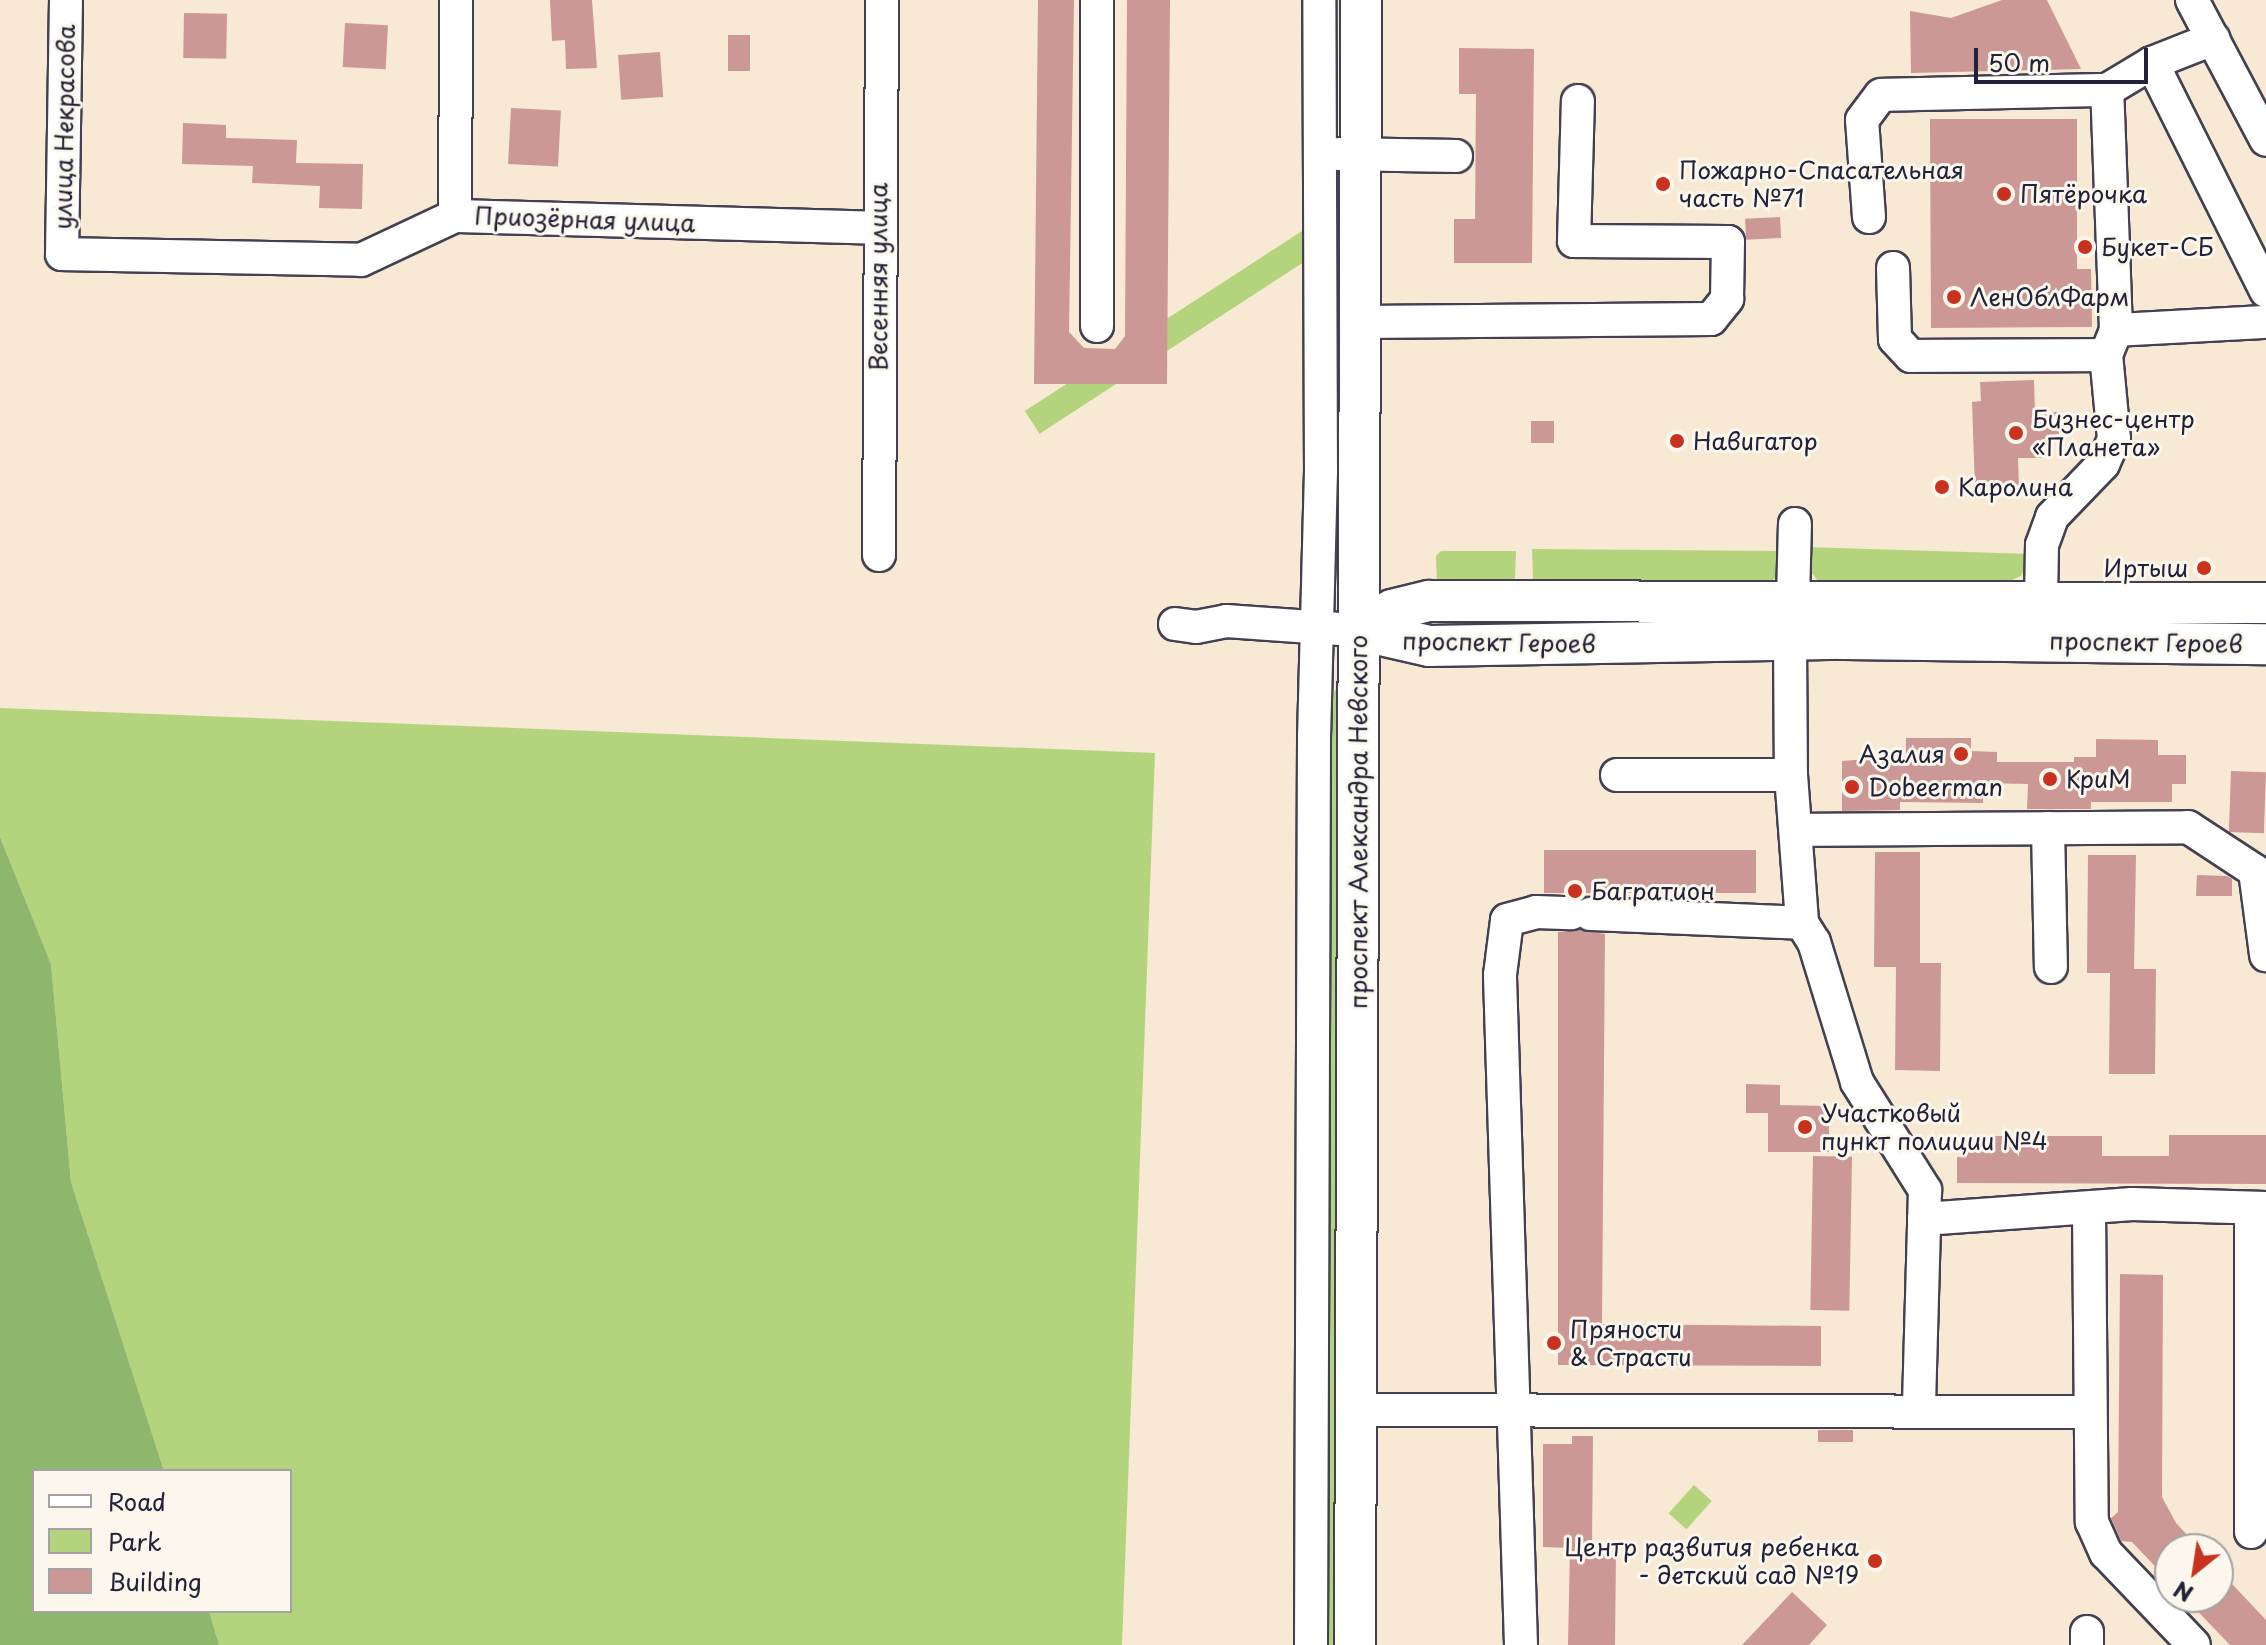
<!DOCTYPE html>
<html>
<head>
<meta charset="utf-8">
<style>
	body { margin:0 }
	#map { position:relative; width:2266px; height:1645px; overflow:hidden; background:#f7e9d3; font-family:"Playpen Sans",sans-serif }
	div>[style] { position:absolute }
	.green>* { inset:0; background:#b3d47c; transform-origin:0 0 }
	.forest>* { inset:0; background:#8eb66c }
	.building>* { inset:0; background:#cb9896; transform-origin:0 0 }
	.roads { filter:drop-shadow(2px 0 #424052) drop-shadow(-2px 0 #424052) drop-shadow(0 2px #424052) drop-shadow(0 -2px #424052) }
	.minor>* { height:32px; margin:-16px; padding:0 16px; transform-origin:16px; border-radius:16px; background:#fff }
	.major>* { height:40px; margin:-20px; padding:0 20px; transform-origin:20px; border-radius:20px; background:#fff }
	.dots>* { width:22px; height:22px; translate:-50% -50%; box-sizing:border-box; border:4px solid #fbf7ec; border-radius:50% }
	span { translate:-50% -50%; white-space:nowrap; text-align:center; line-height:1.15; -webkit-text-stroke:6px #fbf7ec; paint-order:stroke }
	.street-label { font-size:24px; color:#22223b }
	.poi-label { font-size:24px; color:#22223b }
	.left { translate:0 -50%; text-align:left }
	.right { translate:-100% -50%; text-align:right }
	.legend { position:absolute; left:32px; top:1469px; width:260px; height:144px; box-sizing:border-box; background:#fbf7ec; border:2px solid #a4a2a5; margin:0; padding:10px 14px; list-style:none; font-size:24px; color:#22223b }
	.legend li { display:flex; align-items:center; gap:16px; height:40px }
	.legend b { width:40px; border:2px solid #a4a2a5 }
	.north { position:absolute; left:2154px; top:1533px; width:80px; height:80px; box-sizing:border-box; background:#fbf7ec; border:2px solid #a4a2a5; border-radius:50%; rotate:210deg; font-size:22px; font-weight:700; line-height:32px; text-align:center; color:#22223b }
	.north::after { content:''; display:block; margin:auto; width:28px; height:36px; background:#c8321e; clip-path:polygon(50% 0,100% 100%,50% 72%,0 100%) }
	.scale { position:absolute; left:1974px; top:48px; width:174px; height:36px; box-sizing:border-box; border:4px solid #22223b; border-top:0; padding-left:10px; font-size:24px; line-height:28px; white-space:nowrap; color:#22223b; -webkit-text-stroke:6px #fbf7ec; paint-order:stroke }
</style>
</head>
<body>
<div id="map">
	<div class="green">
		<i style="left:1336px;top:209px;width:27px;height:371px;rotate:57deg"></i>
		<i style="clip-path:polygon(1805px 547px,2031px 554px,2021px 576px,1997px 587px,1818px 581px,1807px 567px)"></i>
		<i style="clip-path:polygon(1532px 549px,1786px 551px,1780px 574px,1769px 583px,1540px 584px,1533px 580px)"></i>
		<i style="clip-path:polygon(1441px 551px,1516px 551px,1515px 578px,1508px 584px,1437px 586px,1436px 556px)"></i>
		<i style="clip-path:polygon(1337px 686px,1345px 686px,1340px 1645px,1325px 1645px,1324px 717px)"></i>
		<i style="clip-path:polygon(0 708px,1155px 753px,1122px 1645px,219px 1645px,209px 1611px,290px 1611px,290px 1471px,164px 1471px,71px 1182px,51px 964px,0 837px)"></i>
		<i style="left:1694px;top:1485px;width:24px;height:38px;rotate:42deg"></i>
	</div>
	<div class="forest">
		<i style="clip-path:polygon(0 837px,51px 964px,71px 1182px,164px 1471px,34px 1471px,34px 1611px,209px 1611px,219px 1645px,0 1645px)"></i>
	</div>
	<div class="building">
		<i style="clip-path:polygon(550px 0,592px 0,597px 68px,566px 69px,565px 40px,552px 41px)"></i>
		<i style="clip-path:polygon(1038px 0,1074px 0,1069px 332px,1084px 348px,1115px 349px,1125px 336px,1127px 0,1170px 0,1167px 384px,1034px 384px)"></i>
		<i style="clip-path:polygon(2002px 0,2047px 0,2081px 69px,1911px 73px,1910px 11px,1951px 18px)"></i>
		<i style="left:184px;top:13px;width:43px;height:45px;rotate:1deg"></i>
		<i style="left:345px;top:23px;width:43px;height:44px;rotate:3deg"></i>
		<i style="left:728px;top:35px;width:22px;height:36px"></i>
		<i style="clip-path:polygon(1459px 48px,1534px 49px,1532px 263px,1454px 263px,1454px 219px,1475px 219px,1476px 94px,1459px 94px)"></i>
		<i style="left:660px;top:52px;width:45px;height:42px;rotate:86deg"></i>
		<i style="left:511px;top:108px;width:50px;height:56px;rotate:3deg"></i>
		<i style="clip-path:polygon(1930px 119px,2077px 119px,2077px 269px,2091px 269px,2092px 327px,1931px 328px)"></i>
		<i style="clip-path:polygon(183px 123px,226px 125px,226px 138px,297px 140px,296px 163px,363px 164px,362px 209px,319px 208px,320px 186px,252px 183px,253px 166px,182px 164px)"></i>
		<i style="left:1780px;top:217px;width:21px;height:35px;rotate:87deg"></i>
		<i style="clip-path:polygon(2034px 380px,2035px 413px,2058px 412px,2059px 440px,2040px 441px,2041px 458px,2018px 458px,2019px 487px,1975px 489px,1972px 402px,1981px 401px,1980px 382px)"></i>
		<i style="left:1531px;top:421px;width:23px;height:22px"></i>
		<i style="clip-path:polygon(1906px 738px,1971px 738px,1971px 751px,1997px 752px,1997px 762px,2074px 762px,2074px 757px,2096px 757px,2096px 739px,2158px 740px,2158px 755px,2186px 755px,2186px 784px,2172px 784px,2172px 802px,2091px 802px,2091px 809px,2027px 809px,2028px 784px,1983px 783px,1983px 803px,1900px 802px,1900px 810px,1842px 811px,1842px 761px,1906px 756px)"></i>
		<i style="left:2231px;top:771px;width:35px;height:61px;rotate:2deg"></i>
		<i style="left:1544px;top:850px;width:212px;height:43px"></i>
		<i style="clip-path:polygon(1875px 852px,1920px 852px,1920px 963px,1941px 963px,1940px 1071px,1895px 1070px,1896px 967px,1874px 967px)"></i>
		<i style="clip-path:polygon(2088px 855px,2136px 855px,2134px 969px,2156px 969px,2155px 1074px,2109px 1074px,2110px 973px,2087px 973px)"></i>
		<i style="clip-path:polygon(2197px 875px,2227px 876px,2232px 879px,2232px 896px,2196px 896px)"></i>
		<i style="clip-path:polygon(1580px 930px,1605px 934px,1602px 1324px,1821px 1326px,1821px 1366px,1558px 1365px,1558px 932px)"></i>
		<i style="clip-path:polygon(1746px 1084px,1780px 1085px,1780px 1105px,1829px 1106px,1829px 1152px,1768px 1152px,1768px 1113px,1746px 1113px)"></i>
		<i style="clip-path:polygon(2169px 1135px,2266px 1135px,2266px 1184px,1957px 1183px,1957px 1157px,1964px 1157px,1964px 1136px,2102px 1136px,2102px 1156px,2169px 1156px)"></i>
		<i style="left:1813px;top:1156px;width:39px;height:154px;rotate:1deg"></i>
		<i style="clip-path:polygon(2120px 1274px,2163px 1275px,2162px 1497px,2176px 1523px,2200px 1549px,2170px 1549px,2170px 1582px,2132px 1542px,2121px 1541px,2111px 1518px,2118px 1512px)"></i>
		<i style="left:1818px;top:1430px;width:35px;height:12px"></i>
		<i style="clip-path:polygon(1572px 1436px,1593px 1436px,1592px 1550px,1616px 1551px,1615px 1645px,1568px 1645px,1570px 1548px,1543px 1547px,1543px 1444px,1572px 1444px)"></i>
		<i style="clip-path:polygon(2218px 1569px,2266px 1620px,2266px 1645px,2230px 1645px,2184px 1597px,2218px 1597px)"></i>
		<i style="clip-path:polygon(1792px 1592px,1827px 1625px,1809px 1645px,1742px 1645px)"></i>
	</div>
	<div class="roads">
		<div class="minor">
			<i style="left:66px;top:0;width:254px;rotate:90.9deg"></i>
			<i style="left:62px;top:254px;width:299px;rotate:1.1deg"></i>
			<i style="left:361px;top:260px;width:104px;rotate:-25.1deg"></i>
			<i style="left:455px;top:216px;width:423px;rotate:1.6deg"></i>
			<i style="left:1097px;top:0;width:326px;rotate:90deg"></i>
			<i style="left:2192px;top:0;width:158px;rotate:62.1deg"></i>
			<i style="left:2152px;top:63px;width:255px;rotate:63.4deg"></i>
			<i style="left:1339px;top:154px;width:117px;rotate:1deg"></i>
			<i style="left:455px;top:216px;width:216px;rotate:-89.7deg"></i>
			<i style="left:1869px;top:217px;width:97px;rotate:-94.1deg"></i>
			<i style="left:1862px;top:120px;width:31px;rotate:-53deg"></i>
			<i style="left:1881px;top:95px;width:226px;rotate:-1.3deg"></i>
			<i style="left:1893px;top:268px;width:71px;rotate:88.4deg"></i>
			<i style="left:1895px;top:339px;width:23px;rotate:47deg"></i>
			<i style="left:1911px;top:356px;width:195px;rotate:-0.3deg"></i>
			<i style="left:1361px;top:322px;width:350px;rotate:-0.5deg"></i>
			<i style="left:1711px;top:319px;width:26px;rotate:-51deg"></i>
			<i style="left:1727px;top:299px;width:57px;rotate:-89deg"></i>
			<i style="left:1728px;top:242px;width:154px;rotate:-179.6deg"></i>
			<i style="left:1574px;top:241px;width:140px;rotate:-88.4deg"></i>
			<i style="left:2116px;top:330px;width:150px;rotate:-3.1deg"></i>
			<i style="left:879px;top:555px;width:555px;rotate:-89.69deg"></i>
			<i style="left:1793px;top:599px;width:75px;rotate:-88.5deg"></i>
			<i style="left:2041px;top:602px;width:57px;rotate:-89deg"></i>
			<i style="left:2042px;top:545px;width:30px;rotate:-70deg"></i>
			<i style="left:2052px;top:517px;width:74px;rotate:-46.1deg"></i>
			<i style="left:2103px;top:464px;width:27px;rotate:-66deg"></i>
			<i style="left:2114px;top:439px;width:84px;rotate:-95.4deg"></i>
			<i style="left:2106px;top:355px;width:27px;rotate:-68deg"></i>
			<i style="left:2116px;top:330px;width:240px;rotate:-92.1deg"></i>
			<i style="left:2107px;top:90px;width:52px;rotate:-31deg"></i>
			<i style="left:2152px;top:63px;width:66px;rotate:-21.5deg"></i>
			<i style="left:1175px;top:624px;width:21px;rotate:8deg"></i>
			<i style="left:1196px;top:627px;width:31px;rotate:-11deg"></i>
			<i style="left:1226px;top:621px;width:114px;rotate:4deg"></i>
			<i style="left:1790px;top:641px;width:134px;rotate:89.6deg"></i>
			<i style="left:1791px;top:775px;width:148px;rotate:85.7deg"></i>
			<i style="left:1802px;top:923px;width:22px;rotate:58deg"></i>
			<i style="left:1814px;top:942px;width:146px;rotate:72.9deg"></i>
			<i style="left:1857px;top:1082px;width:128px;rotate:57.8deg"></i>
			<i style="left:1925px;top:1190px;width:220px;rotate:91.6deg"></i>
			<i style="left:1617px;top:775px;width:174px"></i>
			<i style="left:2048px;top:828px;width:139px;rotate:88.8deg"></i>
			<i style="left:1797px;top:830px;width:391px;rotate:-0.4deg"></i>
			<i style="left:2188px;top:827px;width:80px;rotate:33.3deg"></i>
			<i style="left:2255px;top:871px;width:85px;rotate:82.5deg"></i>
			<i style="left:1590px;top:914px;width:212px;rotate:2.4deg"></i>
			<i style="left:2251px;top:1208px;width:324px;rotate:90deg"></i>
			<i style="left:2089px;top:1209px;width:313px;rotate:89.5deg"></i>
			<i style="left:2092px;top:1522px;width:34px;rotate:66deg"></i>
			<i style="left:2106px;top:1553px;width:127px;rotate:46.3deg"></i>
			<i style="left:1924px;top:1219px;width:209px;rotate:-4.1deg"></i>
			<i style="left:2132px;top:1204px;width:134px;rotate:1.7deg"></i>
			<i style="left:1355px;top:1410px;width:734px;rotate:0.16deg"></i>
			<i style="left:2087px;top:1632px;width:13px;rotate:90deg"></i>
			<i style="left:1311px;top:1645px;width:907px;rotate:-89.81deg"></i>
			<i style="left:1314px;top:738px;width:266px;rotate:-88.5deg"></i>
			<i style="left:1321px;top:472px;width:472px;rotate:-90.2deg"></i>
			<i style="left:1521px;top:1645px;width:670px;rotate:-91.8deg"></i>
			<i style="left:1500px;top:975px;width:55px;rotate:-82.7deg"></i>
			<i style="left:1507px;top:920px;width:30px;rotate:-15deg"></i>
			<i style="left:1536px;top:912px;width:35px;rotate:2deg"></i>
		</div>
		<div class="major">
			<i style="left:1359px;top:630px;width:39px;rotate:-31deg"></i>
			<i style="left:1392px;top:610px;width:38px;rotate:-14deg"></i>
			<i style="left:1429px;top:601px;width:837px;rotate:0.14deg"></i>
			<i style="left:1359px;top:630px;width:72px;rotate:12.9deg"></i>
			<i style="left:1429px;top:646px;width:414px;rotate:-1deg"></i>
			<i style="left:1843px;top:639px;width:423px;rotate:0.7deg"></i>
			<i style="left:1355px;top:1645px;width:1645px;rotate:-89.79deg"></i>
		</div>
	</div>
	<div class="dots">
		<i style="left:1663px;top:184px;background:#c8321e"></i>
		<i style="left:2004px;top:194px;background:#c8321e"></i>
		<i style="left:2085px;top:247px;background:#c8321e"></i>
		<i style="left:1954px;top:297px;background:#c8321e"></i>
		<i style="left:2016px;top:433px;background:#c8321e"></i>
		<i style="left:1677px;top:441px;background:#c8321e"></i>
		<i style="left:1942px;top:487px;background:#c8321e"></i>
		<i style="left:2204px;top:568px;background:#c8321e"></i>
		<i style="left:1961px;top:754px;background:#c8321e"></i>
		<i style="left:2050px;top:779px;background:#c8321e"></i>
		<i style="left:1852px;top:787px;background:#c8321e"></i>
		<i style="left:1575px;top:891px;background:#c8321e"></i>
		<i style="left:1805px;top:1127px;background:#c8321e"></i>
		<i style="left:1554px;top:1343px;background:#c8321e"></i>
		<i style="left:1875px;top:1561px;background:#c8321e"></i>
	</div>
	<div class="street-label">
		<span style="left:64px;top:127px;rotate:-89deg">улица Некрасова</span>
		<span style="left:585px;top:219px;rotate:2deg">Приозёрная улица</span>
		<span style="left:878px;top:277px;rotate:-90deg">Весенняя улица</span>
		<span style="left:1499px;top:642px;rotate:1deg">проспект Героев</span>
		<span style="left:2146px;top:642px;rotate:1deg">проспект Героев</span>
		<span style="left:1358px;top:822px;rotate:-90deg">проспект Александра Невского</span>
	</div>
	<div class="poi-label">
		<span class="left" style="left:1679px;top:184px">Пожарно-Спасательная<br>часть №71</span>
		<span class="left" style="left:2020px;top:194px">Пятёрочка</span>
		<span class="left" style="left:2101px;top:247px">Букет-СБ</span>
		<span class="left" style="left:1970px;top:297px">ЛенОблФарм</span>
		<span class="left" style="left:2032px;top:433px">Бизнес-центр<br>«Планета»</span>
		<span class="left" style="left:1693px;top:441px">Навигатор</span>
		<span class="left" style="left:1958px;top:487px">Каролина</span>
		<span class="right" style="left:2188px;top:568px">Иртыш</span>
		<span class="right" style="left:1945px;top:754px">Азалия</span>
		<span class="left" style="left:2066px;top:779px">КриМ</span>
		<span class="left" style="left:1868px;top:787px">Dobeerman</span>
		<span class="left" style="left:1591px;top:891px">Багратион</span>
		<span class="left" style="left:1821px;top:1127px">Участковый<br>пункт полиции №4</span>
		<span class="left" style="left:1570px;top:1343px">Пряности<br>&amp; Страсти</span>
		<span class="right" style="left:1859px;top:1561px">Центр развития ребенка<br>- детский сад №19</span>
	</div>
	<ul class="legend">
	<li><b style="height:10px;background:#fff"></b>Road</li>
	<li><b style="height:22px;background:#b3d47c"></b>Park</li>
	<li><b style="height:22px;background:#cb9896"></b>Building</li>
	</ul>
	<div class="north">N</div>
	<div class="scale">50 m</div>
</div>
</body>
</html>
